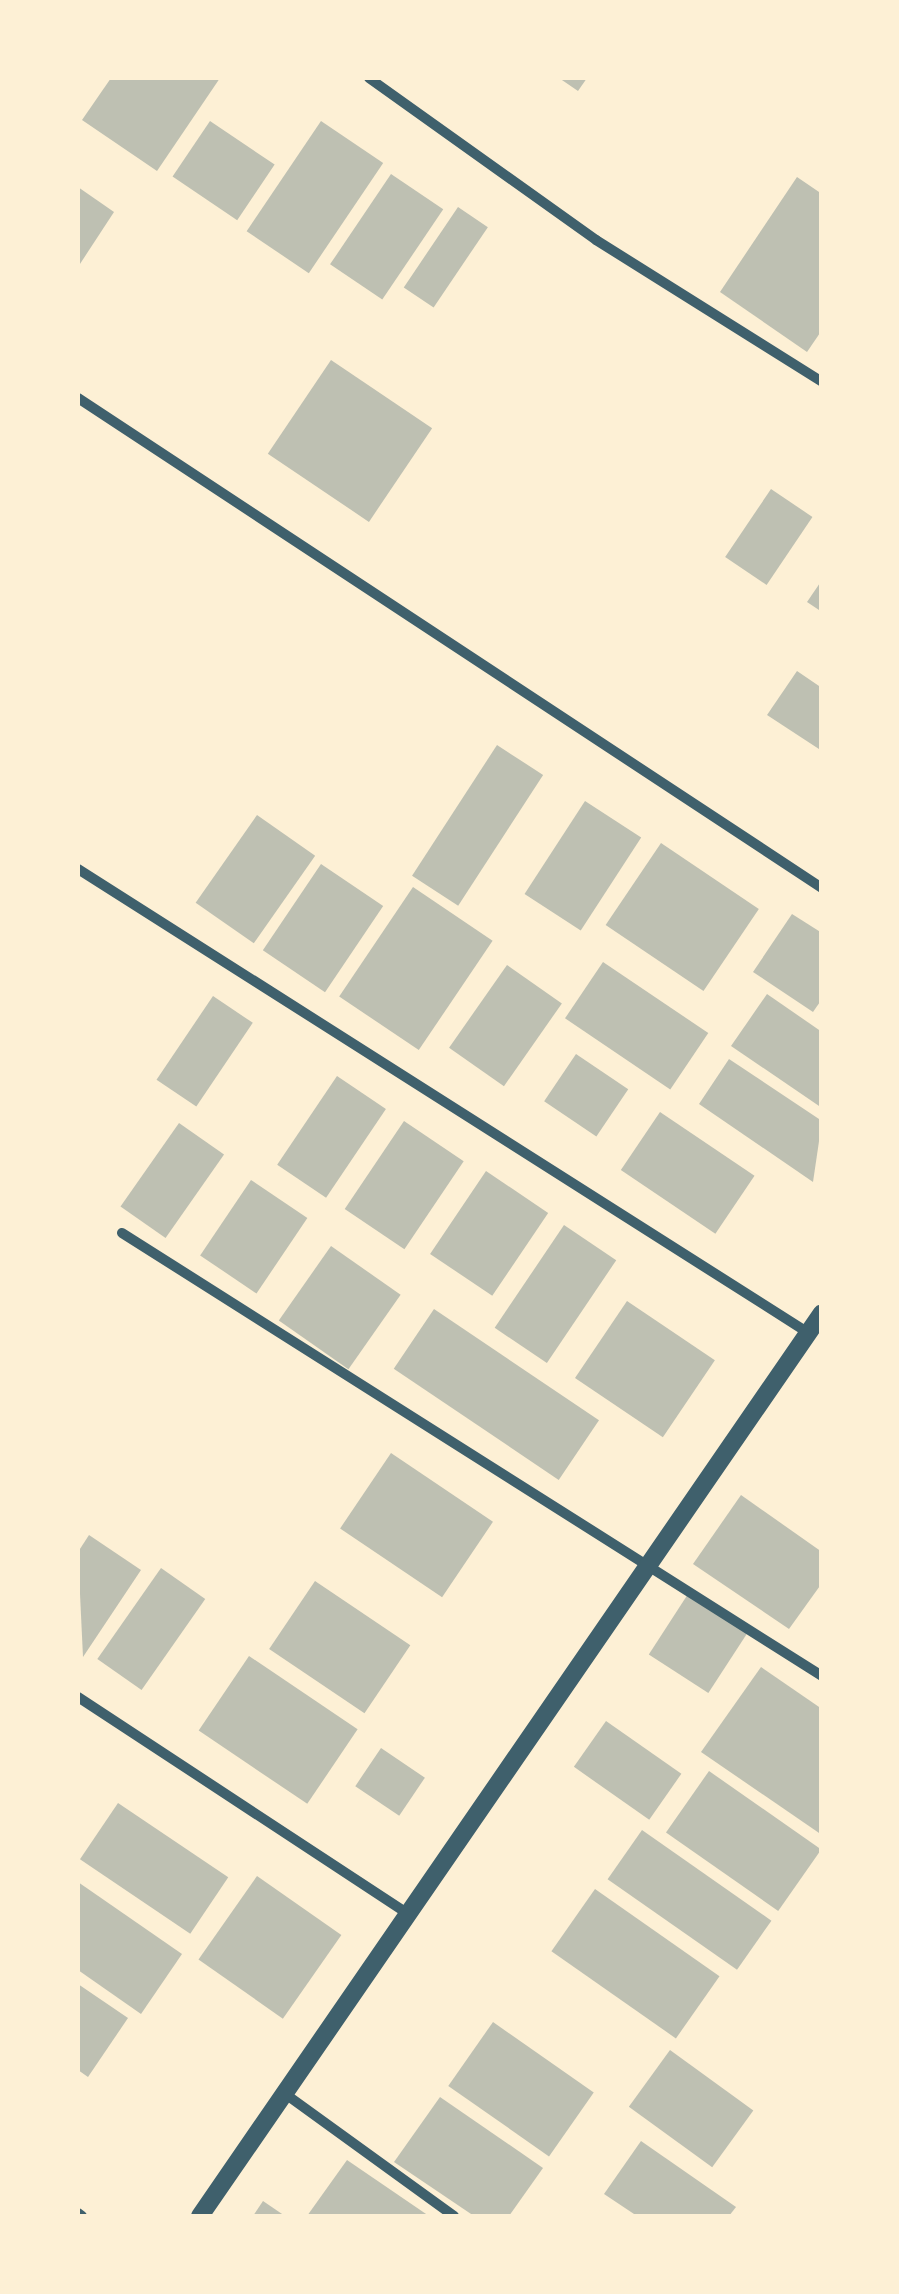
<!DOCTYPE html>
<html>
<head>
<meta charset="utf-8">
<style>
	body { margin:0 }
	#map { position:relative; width:899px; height:2294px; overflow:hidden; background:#fdf0d5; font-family:Karla,sans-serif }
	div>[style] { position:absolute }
	.building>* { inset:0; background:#bec0b2; transform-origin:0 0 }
	.minor>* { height:10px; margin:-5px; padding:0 5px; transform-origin:5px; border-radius:5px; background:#3f606c }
	.tertiary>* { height:18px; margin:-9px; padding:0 9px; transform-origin:9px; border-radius:9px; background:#3f606c }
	span { translate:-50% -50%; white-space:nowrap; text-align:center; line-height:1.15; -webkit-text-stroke:9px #fdf0d5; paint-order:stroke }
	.frame { position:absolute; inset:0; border:80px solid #fdf0d5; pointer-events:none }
</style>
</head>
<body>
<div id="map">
	<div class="building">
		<i style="clip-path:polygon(111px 78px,220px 78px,157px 171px,82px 120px)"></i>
		<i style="clip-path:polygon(559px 78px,587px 78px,578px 91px)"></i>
		<i style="left:210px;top:121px;width:78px;height:67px;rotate:34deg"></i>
		<i style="left:321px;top:121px;width:75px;height:133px;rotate:34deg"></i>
		<i style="left:391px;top:174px;width:63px;height:109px;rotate:34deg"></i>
		<i style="clip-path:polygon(797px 177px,822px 194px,822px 330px,807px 352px,720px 292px)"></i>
		<i style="clip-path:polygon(78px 187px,114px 212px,78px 267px)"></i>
		<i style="left:458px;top:207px;width:36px;height:97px;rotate:34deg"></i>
		<i style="left:331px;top:360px;width:122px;height:113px;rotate:34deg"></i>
		<i style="left:771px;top:489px;width:50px;height:82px;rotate:34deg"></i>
		<i style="clip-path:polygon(822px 580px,822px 612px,807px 602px)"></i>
		<i style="clip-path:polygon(797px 671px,822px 688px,822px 751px,767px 715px)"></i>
		<i style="left:497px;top:745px;width:55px;height:156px;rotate:33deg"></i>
		<i style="left:585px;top:801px;width:67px;height:111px;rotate:33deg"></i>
		<i style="left:257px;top:815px;width:71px;height:107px;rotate:35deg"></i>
		<i style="left:661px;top:843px;width:118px;height:99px;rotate:34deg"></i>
		<i style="left:321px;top:864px;width:75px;height:104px;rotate:34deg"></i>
		<i style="left:413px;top:887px;width:96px;height:132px;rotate:34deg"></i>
		<i style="clip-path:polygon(792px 914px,822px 933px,822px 999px,813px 1012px,753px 972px)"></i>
		<i style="left:603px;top:962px;width:127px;height:68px;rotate:34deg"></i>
		<i style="left:507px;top:965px;width:67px;height:101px;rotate:35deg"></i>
		<i style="clip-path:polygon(767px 994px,822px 1032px,822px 1108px,731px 1046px)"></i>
		<i style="left:213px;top:996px;width:48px;height:101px;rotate:34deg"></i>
		<i style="left:576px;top:1054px;width:63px;height:57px;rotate:34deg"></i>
		<i style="clip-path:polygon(729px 1059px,822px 1121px,813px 1182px,699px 1104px)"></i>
		<i style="left:337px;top:1076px;width:59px;height:107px;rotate:34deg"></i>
		<i style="left:660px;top:1112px;width:114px;height:70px;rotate:34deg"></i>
		<i style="left:404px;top:1121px;width:72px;height:106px;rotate:34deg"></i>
		<i style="left:179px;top:1123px;width:55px;height:102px;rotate:35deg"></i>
		<i style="left:486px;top:1171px;width:75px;height:100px;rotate:34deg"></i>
		<i style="left:251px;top:1180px;width:68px;height:91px;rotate:34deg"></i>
		<i style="left:564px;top:1225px;width:63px;height:124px;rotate:34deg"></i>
		<i style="left:331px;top:1246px;width:85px;height:91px;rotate:35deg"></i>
		<i style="left:627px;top:1301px;width:106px;height:93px;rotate:34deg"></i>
		<i style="left:434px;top:1309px;width:199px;height:72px;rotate:34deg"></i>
		<i style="left:391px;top:1453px;width:123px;height:91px;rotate:34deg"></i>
		<i style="clip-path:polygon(741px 1495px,822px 1552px,822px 1583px,789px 1629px,693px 1564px)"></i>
		<i style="clip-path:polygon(89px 1535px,141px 1570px,83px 1657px,78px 1552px)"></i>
		<i style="left:161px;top:1568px;width:54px;height:111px;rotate:35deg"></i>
		<i style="left:315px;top:1581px;width:115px;height:82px;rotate:34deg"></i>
		<i style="left:688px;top:1594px;width:71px;height:72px;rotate:33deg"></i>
		<i style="left:249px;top:1656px;width:131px;height:90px;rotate:34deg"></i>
		<i style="clip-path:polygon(761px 1667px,822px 1709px,822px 1835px,701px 1752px)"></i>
		<i style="left:606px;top:1721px;width:92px;height:56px;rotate:35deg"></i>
		<i style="left:381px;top:1748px;width:53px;height:46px;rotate:34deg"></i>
		<i style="left:709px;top:1771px;width:137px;height:75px;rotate:35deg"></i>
		<i style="left:118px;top:1803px;width:133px;height:68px;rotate:34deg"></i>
		<i style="left:642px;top:1830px;width:158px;height:60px;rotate:35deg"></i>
		<i style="left:257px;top:1876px;width:103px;height:102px;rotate:35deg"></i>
		<i style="clip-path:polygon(78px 1882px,182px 1954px,141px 2014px,78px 1970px)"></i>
		<i style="left:595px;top:1889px;width:152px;height:76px;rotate:35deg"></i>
		<i style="clip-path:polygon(78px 1984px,128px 2018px,88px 2077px,78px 2070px)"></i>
		<i style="left:493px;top:2022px;width:123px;height:78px;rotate:35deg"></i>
		<i style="left:670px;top:2050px;width:103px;height:70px;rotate:36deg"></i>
		<i style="clip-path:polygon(440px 2097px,543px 2168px,509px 2216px,474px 2216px,394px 2162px)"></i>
		<i style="clip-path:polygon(641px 2141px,736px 2207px,729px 2216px,637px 2216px,604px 2194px)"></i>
		<i style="clip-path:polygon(347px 2160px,429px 2216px,307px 2216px)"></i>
		<i style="clip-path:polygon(263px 2201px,285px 2216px,253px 2216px)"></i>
	</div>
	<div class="minor">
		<i style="left:369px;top:78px;width:279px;rotate:35.5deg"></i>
		<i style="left:596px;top:240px;width:267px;rotate:32.1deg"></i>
		<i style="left:78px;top:398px;width:891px;rotate:33.37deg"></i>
		<i style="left:78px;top:869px;width:864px;rotate:32.42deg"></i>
		<i style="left:122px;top:1233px;width:828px;rotate:32.33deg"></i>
		<i style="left:78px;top:1697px;width:397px;rotate:33.3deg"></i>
		<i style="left:284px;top:2093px;width:210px;rotate:35.9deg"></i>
		<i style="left:78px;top:2213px;width:5px;rotate:37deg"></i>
	</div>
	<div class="tertiary">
		<i style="left:200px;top:2216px;width:1096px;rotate:-55.44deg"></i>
	</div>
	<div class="frame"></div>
</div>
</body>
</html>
